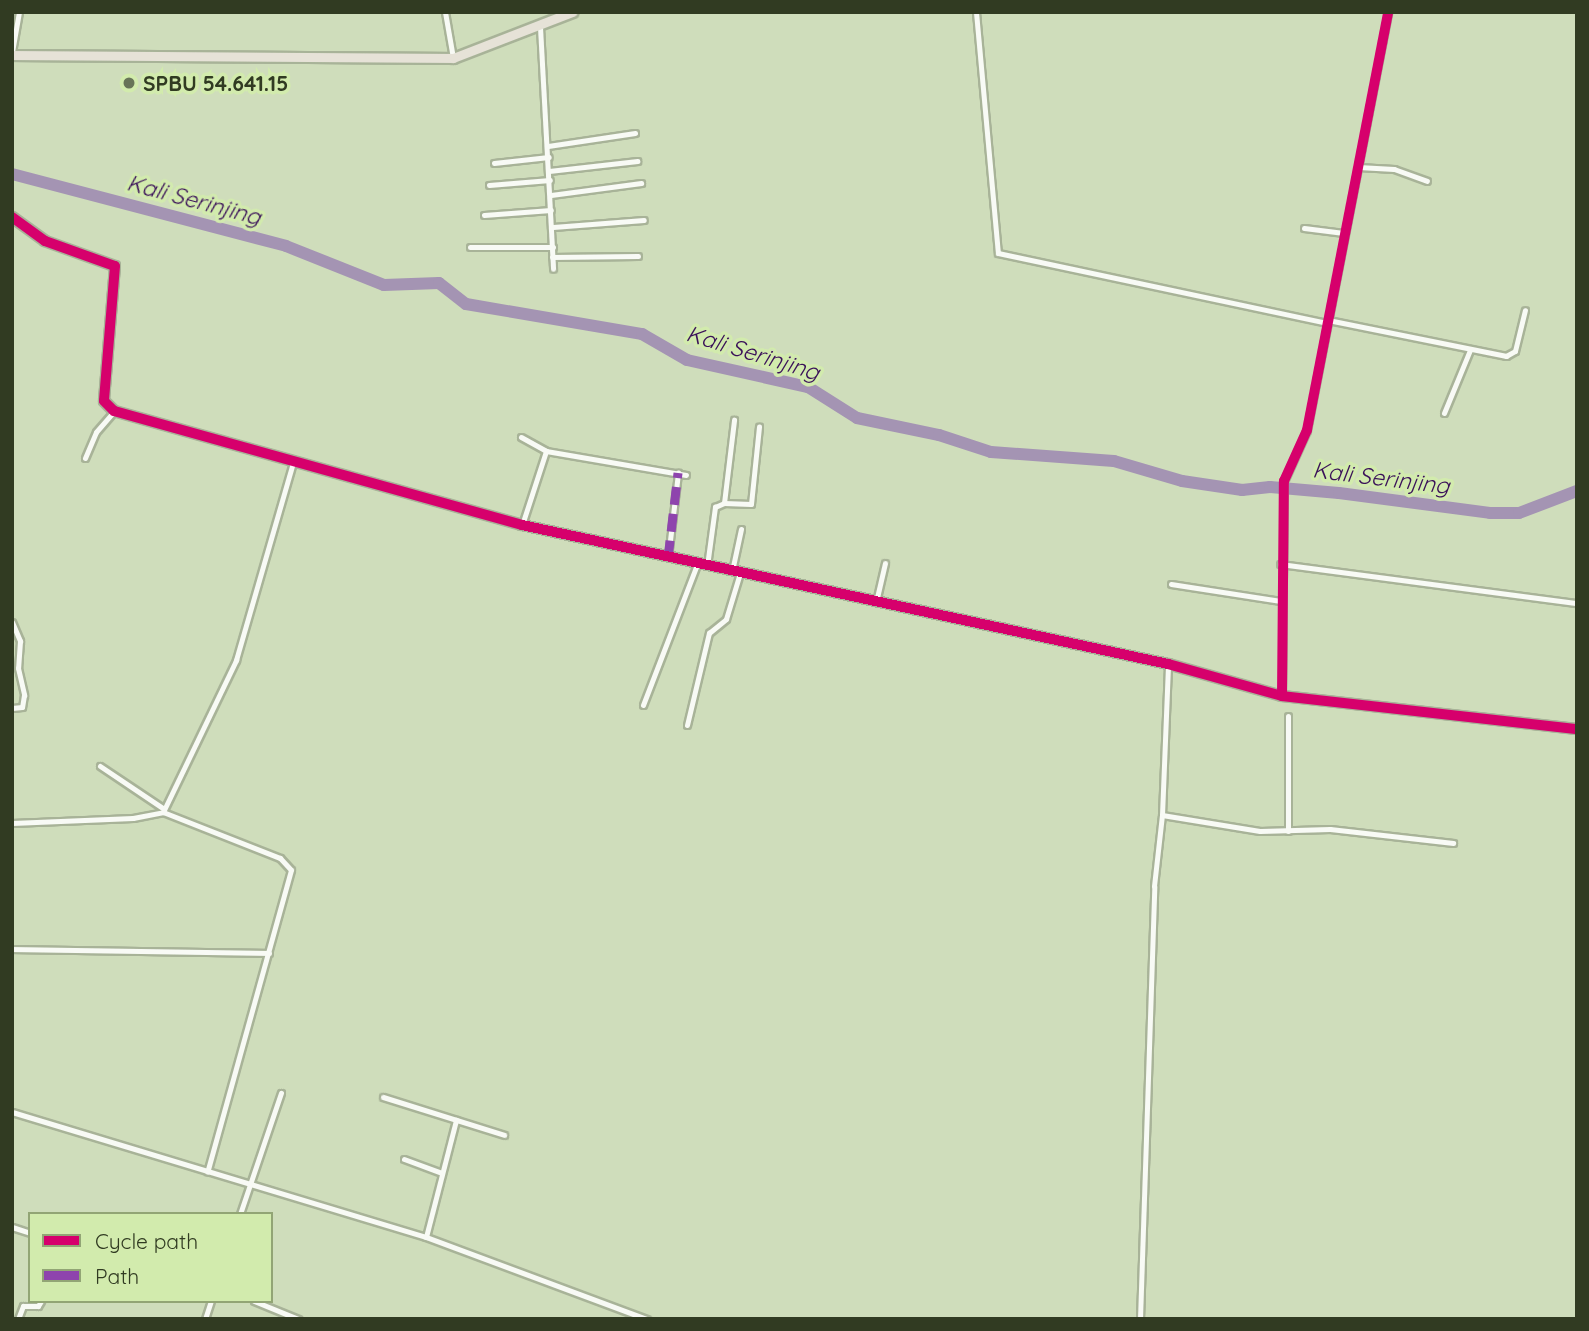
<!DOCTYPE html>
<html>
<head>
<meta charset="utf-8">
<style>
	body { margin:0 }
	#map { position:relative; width:1589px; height:1331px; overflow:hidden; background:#cfddbb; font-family:Quicksand,sans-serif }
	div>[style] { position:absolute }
	.river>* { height:12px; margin:-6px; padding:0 6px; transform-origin:6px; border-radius:6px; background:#a494b3 }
	.roads { filter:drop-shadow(2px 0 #a8b398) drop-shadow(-2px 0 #a8b398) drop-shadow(0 2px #a8b398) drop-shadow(0 -2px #a8b398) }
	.street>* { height:5px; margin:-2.5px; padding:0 2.5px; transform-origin:2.5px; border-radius:2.5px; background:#f8faf5 }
	.secondary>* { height:8px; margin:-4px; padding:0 4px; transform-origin:4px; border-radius:4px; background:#eeeee6 }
	.primary>* { height:9px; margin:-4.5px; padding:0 4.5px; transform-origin:4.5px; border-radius:4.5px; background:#e6e2d7 }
	.quiet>* { height:9px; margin-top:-4.5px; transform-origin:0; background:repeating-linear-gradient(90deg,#8e44ad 0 18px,transparent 0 27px) }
	.cycleway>* { height:10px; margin:-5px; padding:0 5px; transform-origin:5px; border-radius:5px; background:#d6006c }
	.dots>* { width:19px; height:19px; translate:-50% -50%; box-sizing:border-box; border:4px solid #d2ebad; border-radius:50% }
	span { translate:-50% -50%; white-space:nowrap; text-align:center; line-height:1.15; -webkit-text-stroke:7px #d2ebad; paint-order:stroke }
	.poi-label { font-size:21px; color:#313b22; font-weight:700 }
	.left { translate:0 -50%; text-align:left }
	.water-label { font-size:23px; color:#3a1159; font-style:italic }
	.frame { position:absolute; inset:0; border:14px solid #313b22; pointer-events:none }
	.legend { position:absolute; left:28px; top:1212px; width:245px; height:91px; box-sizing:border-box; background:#d2ebad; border:2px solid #92a575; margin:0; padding:9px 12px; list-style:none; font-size:21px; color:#313b22 }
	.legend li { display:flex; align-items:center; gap:14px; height:35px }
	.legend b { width:35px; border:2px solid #92a575 }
</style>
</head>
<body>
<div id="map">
	<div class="river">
		<i style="left:12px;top:174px;width:283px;rotate:14.7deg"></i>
		<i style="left:286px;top:246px;width:105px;rotate:21.7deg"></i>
		<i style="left:384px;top:285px;width:55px;rotate:-2.1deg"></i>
		<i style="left:439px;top:283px;width:34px;rotate:38deg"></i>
		<i style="left:466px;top:304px;width:179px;rotate:9.7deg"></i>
		<i style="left:642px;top:334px;width:52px;rotate:30deg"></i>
		<i style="left:687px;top:360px;width:124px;rotate:12.6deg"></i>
		<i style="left:808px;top:387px;width:58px;rotate:32.3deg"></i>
		<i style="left:857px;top:418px;width:84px;rotate:11.7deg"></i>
		<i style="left:939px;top:435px;width:55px;rotate:18.1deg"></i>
		<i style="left:991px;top:452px;width:123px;rotate:4.2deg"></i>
		<i style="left:1114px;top:461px;width:71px;rotate:16.4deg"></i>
		<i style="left:1182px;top:481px;width:61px;rotate:8.5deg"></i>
		<i style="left:1242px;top:490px;width:28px;rotate:-6deg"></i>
		<i style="left:1270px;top:487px;width:69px;rotate:5deg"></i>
		<i style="left:1339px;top:493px;width:152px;rotate:7.5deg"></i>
		<i style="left:1490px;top:513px;width:29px"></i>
		<i style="left:1519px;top:513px;width:62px;rotate:-20.8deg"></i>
	</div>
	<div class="roads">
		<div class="street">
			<i style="left:445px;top:12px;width:47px;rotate:80.1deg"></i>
			<i style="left:976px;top:12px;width:242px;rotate:84.8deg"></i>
			<i style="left:998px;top:253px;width:337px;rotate:12deg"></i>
			<i style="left:540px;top:27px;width:242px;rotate:86.9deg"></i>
			<i style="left:12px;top:52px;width:41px;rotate:-80.1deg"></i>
			<i style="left:548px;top:146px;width:88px;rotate:-8.5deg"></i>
			<i style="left:494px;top:163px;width:55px;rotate:-6.2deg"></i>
			<i style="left:1358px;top:167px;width:36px;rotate:3deg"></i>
			<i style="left:1394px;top:169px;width:35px;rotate:20deg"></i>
			<i style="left:549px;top:171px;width:89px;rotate:-6.5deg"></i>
			<i style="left:489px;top:185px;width:61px;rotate:-4.7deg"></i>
			<i style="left:551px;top:195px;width:91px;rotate:-7.6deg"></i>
			<i style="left:484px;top:215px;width:67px;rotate:-4.3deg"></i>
			<i style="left:553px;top:227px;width:91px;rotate:-4.4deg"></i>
			<i style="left:1304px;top:228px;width:40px;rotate:7.1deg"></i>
			<i style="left:470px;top:247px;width:83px"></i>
			<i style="left:552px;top:257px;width:86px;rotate:-0.7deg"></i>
			<i style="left:1328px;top:320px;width:182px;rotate:11.4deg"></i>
			<i style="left:1506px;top:356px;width:10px;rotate:-29deg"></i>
			<i style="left:1515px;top:351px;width:42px;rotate:-76.3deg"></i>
			<i style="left:1444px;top:413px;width:68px;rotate:-67.6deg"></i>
			<i style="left:521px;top:437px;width:29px;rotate:29deg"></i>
			<i style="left:546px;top:451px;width:142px;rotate:9.7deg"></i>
			<i style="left:85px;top:458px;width:28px;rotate:-67deg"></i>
			<i style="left:96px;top:432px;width:28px;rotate:-49deg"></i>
			<i style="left:724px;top:503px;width:27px;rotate:2deg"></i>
			<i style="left:751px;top:504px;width:78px;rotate:-84.1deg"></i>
			<i style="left:522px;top:525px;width:78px;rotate:-72deg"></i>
			<i style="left:668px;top:557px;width:85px;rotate:-83.2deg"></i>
			<i style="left:1280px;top:564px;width:300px;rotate:7.5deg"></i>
			<i style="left:707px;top:566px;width:60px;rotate:-82.3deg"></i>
			<i style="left:715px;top:507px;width:10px;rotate:-24deg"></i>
			<i style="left:724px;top:503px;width:84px;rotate:-83.1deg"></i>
			<i style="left:732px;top:571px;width:43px;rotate:-77.9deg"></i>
			<i style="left:1171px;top:584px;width:111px;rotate:8.8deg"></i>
			<i style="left:876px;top:602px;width:40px;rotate:-77deg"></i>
			<i style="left:12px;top:622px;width:21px;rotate:67deg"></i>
			<i style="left:20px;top:641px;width:27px;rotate:94deg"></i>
			<i style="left:18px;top:668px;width:28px;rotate:77deg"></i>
			<i style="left:24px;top:695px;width:12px;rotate:99deg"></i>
			<i style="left:22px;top:707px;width:10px;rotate:174deg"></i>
			<i style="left:1282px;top:696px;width:215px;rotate:-89.5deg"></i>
			<i style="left:1284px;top:481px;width:56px;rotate:-65.7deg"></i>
			<i style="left:1307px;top:430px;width:426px;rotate:-79deg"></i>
			<i style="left:643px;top:705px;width:151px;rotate:-69deg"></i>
			<i style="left:1288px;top:716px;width:115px;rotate:90deg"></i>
			<i style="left:687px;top:725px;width:95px;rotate:-76.6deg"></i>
			<i style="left:709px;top:633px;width:22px;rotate:-39deg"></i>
			<i style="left:726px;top:619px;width:48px;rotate:-73.1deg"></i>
			<i style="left:100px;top:766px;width:77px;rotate:33.9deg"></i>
			<i style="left:163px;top:812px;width:126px;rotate:21.5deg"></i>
			<i style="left:280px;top:858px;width:16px;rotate:47deg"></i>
			<i style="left:291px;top:870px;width:313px;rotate:105.5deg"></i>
			<i style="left:1162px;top:815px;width:99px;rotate:9.3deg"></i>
			<i style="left:1260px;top:831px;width:70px;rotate:-1.6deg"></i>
			<i style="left:1330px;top:829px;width:124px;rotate:6.5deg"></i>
			<i style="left:12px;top:823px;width:121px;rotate:-2.4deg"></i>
			<i style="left:133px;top:818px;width:31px;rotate:-11deg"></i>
			<i style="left:163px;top:812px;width:169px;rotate:-64.3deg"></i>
			<i style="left:236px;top:660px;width:206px;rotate:-73.9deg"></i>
			<i style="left:12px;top:949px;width:257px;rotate:0.9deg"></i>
			<i style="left:383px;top:1097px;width:127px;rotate:17.4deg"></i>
			<i style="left:12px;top:1112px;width:432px;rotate:16.8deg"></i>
			<i style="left:426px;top:1237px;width:236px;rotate:20.4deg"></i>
			<i style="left:404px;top:1159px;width:40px;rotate:20.2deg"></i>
			<i style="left:240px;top:1214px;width:128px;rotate:-71.3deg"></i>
			<i style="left:12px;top:1227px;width:19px;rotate:18deg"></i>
			<i style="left:426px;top:1237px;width:121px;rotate:-75.6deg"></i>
			<i style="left:254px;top:1301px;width:48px;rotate:22.2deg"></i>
			<i style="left:18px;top:1319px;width:14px;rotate:-69deg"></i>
			<i style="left:23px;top:1306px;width:15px"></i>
			<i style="left:38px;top:1306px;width:6px;rotate:-59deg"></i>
			<i style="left:205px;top:1319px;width:19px;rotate:-72deg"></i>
			<i style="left:1140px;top:1319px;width:433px;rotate:-88.1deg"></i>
			<i style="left:1154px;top:886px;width:71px;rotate:-83.6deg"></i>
			<i style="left:1162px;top:815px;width:151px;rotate:-87.7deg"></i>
		</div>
		<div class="secondary">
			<i style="left:12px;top:217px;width:41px;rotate:36deg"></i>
			<i style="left:45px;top:241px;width:74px;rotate:19.7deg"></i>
			<i style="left:115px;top:266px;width:135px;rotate:94.7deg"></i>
			<i style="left:104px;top:401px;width:14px;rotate:45deg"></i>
			<i style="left:114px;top:411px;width:424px;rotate:15.6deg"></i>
			<i style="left:522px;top:525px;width:661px;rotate:12.14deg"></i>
			<i style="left:1168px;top:664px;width:118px;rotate:15.7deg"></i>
			<i style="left:1282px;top:696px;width:297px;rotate:6.4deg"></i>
		</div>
		<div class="primary">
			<i style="left:12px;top:55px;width:441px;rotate:0.4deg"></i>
			<i style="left:453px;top:58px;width:128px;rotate:-21.1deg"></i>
		</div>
	</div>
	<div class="quiet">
		<i style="left:668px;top:558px;width:86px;rotate:-83.3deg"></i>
	</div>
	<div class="cycleway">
		<i style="left:12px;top:217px;width:41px;rotate:36deg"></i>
		<i style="left:45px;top:241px;width:74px;rotate:19.7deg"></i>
		<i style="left:115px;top:266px;width:135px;rotate:94.7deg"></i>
		<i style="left:104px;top:401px;width:14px;rotate:45deg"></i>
		<i style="left:114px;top:411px;width:424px;rotate:15.6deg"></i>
		<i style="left:522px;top:525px;width:661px;rotate:12.14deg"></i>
		<i style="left:1168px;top:664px;width:118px;rotate:15.7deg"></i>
		<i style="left:1282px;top:696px;width:297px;rotate:6.4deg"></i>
		<i style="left:1282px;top:696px;width:215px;rotate:-89.5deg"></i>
		<i style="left:1284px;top:481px;width:56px;rotate:-65.7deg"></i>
		<i style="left:1307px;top:430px;width:426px;rotate:-79deg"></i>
	</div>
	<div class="dots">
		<i style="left:129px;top:83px;background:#687458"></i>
	</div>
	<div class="poi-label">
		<span class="left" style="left:143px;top:83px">SPBU 54.641.15</span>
	</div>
	<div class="water-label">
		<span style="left:194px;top:200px;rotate:15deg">Kali Serinjing</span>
		<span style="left:753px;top:353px;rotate:17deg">Kali Serinjing</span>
		<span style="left:1381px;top:478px;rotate:7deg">Kali Serinjing</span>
	</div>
	<div class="frame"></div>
	<ul class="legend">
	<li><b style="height:9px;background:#d6006c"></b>Cycle path</li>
	<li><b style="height:9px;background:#8e44ad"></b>Path</li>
	</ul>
</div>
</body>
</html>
